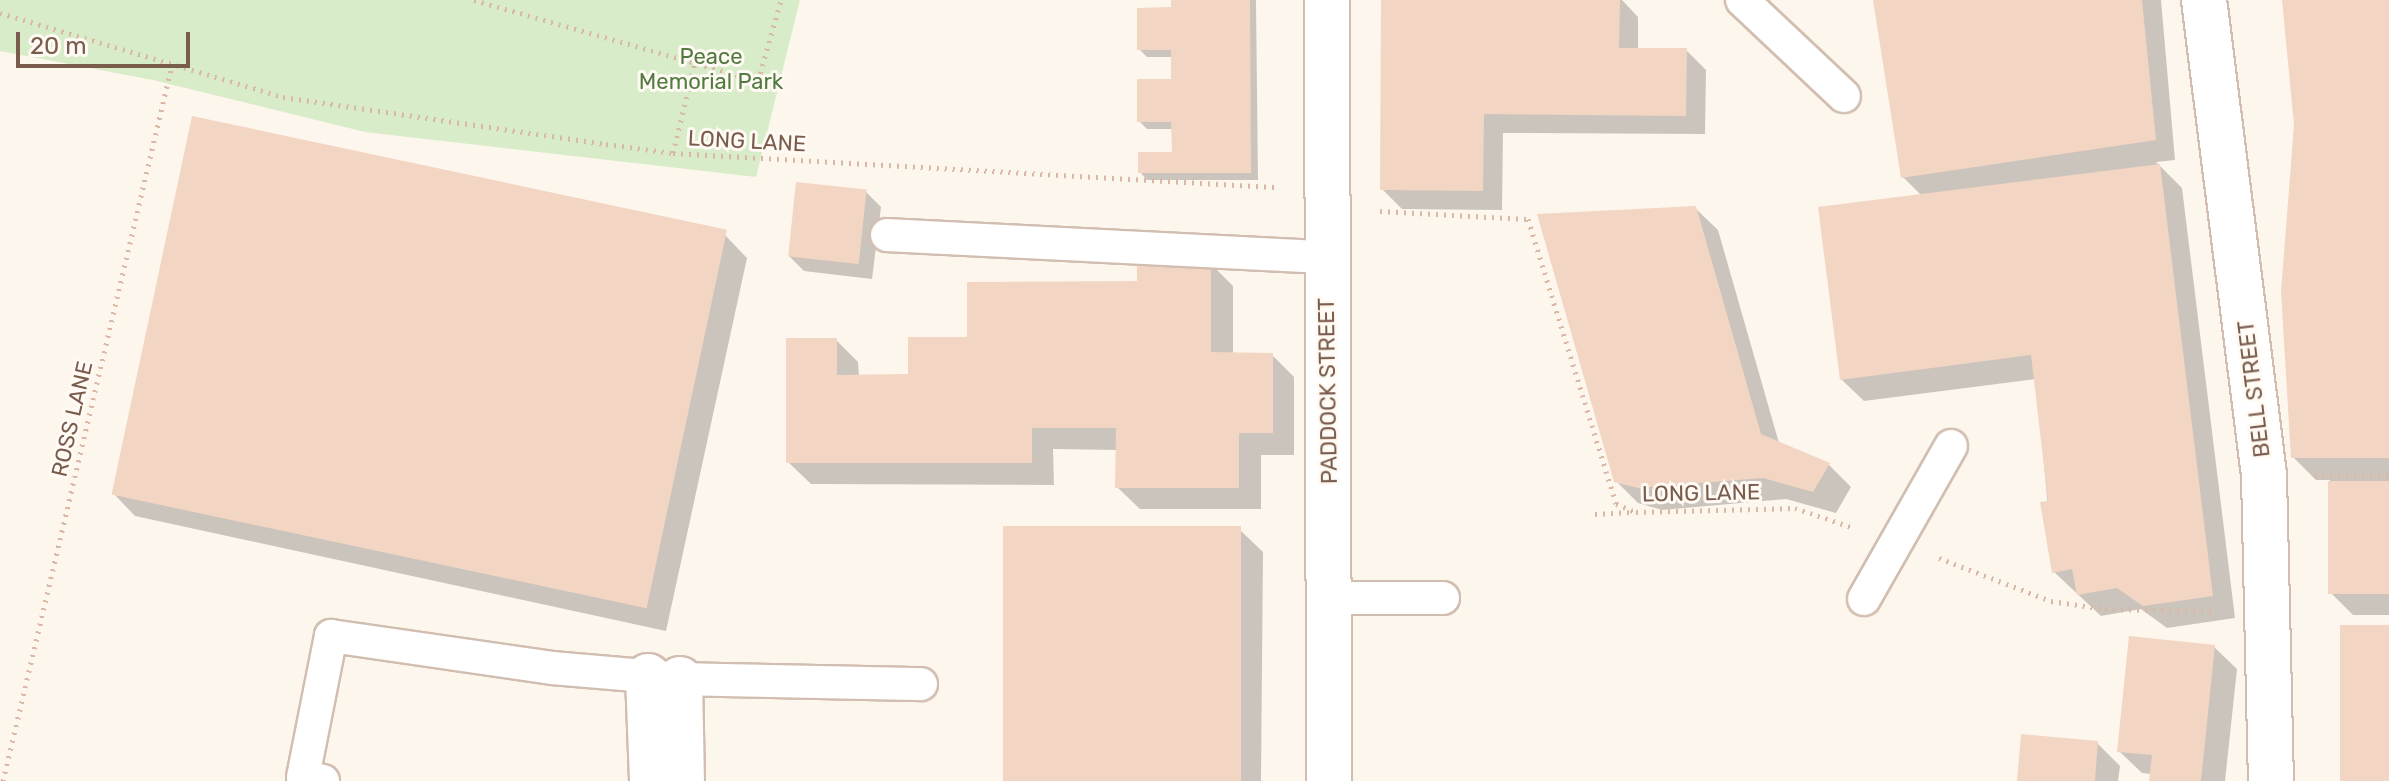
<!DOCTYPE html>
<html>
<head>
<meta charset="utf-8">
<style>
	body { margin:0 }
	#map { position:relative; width:2389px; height:781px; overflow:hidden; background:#fdf6ec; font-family:Rubik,sans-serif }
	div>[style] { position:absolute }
	.green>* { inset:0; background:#d8ecc9 }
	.shadow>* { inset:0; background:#0003 }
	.building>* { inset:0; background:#f3d5c3; transform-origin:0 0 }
	.path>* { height:5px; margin-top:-2.5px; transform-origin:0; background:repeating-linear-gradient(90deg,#d9b8a5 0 2px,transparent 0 8px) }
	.roads { filter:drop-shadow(2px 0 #d1beb0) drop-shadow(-2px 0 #d1beb0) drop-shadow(0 2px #d1beb0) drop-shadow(0 -2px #d1beb0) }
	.lane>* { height:32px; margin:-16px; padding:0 16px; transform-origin:16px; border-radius:16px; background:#fff }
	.street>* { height:44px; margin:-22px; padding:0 22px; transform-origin:22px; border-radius:22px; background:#fff }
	span { translate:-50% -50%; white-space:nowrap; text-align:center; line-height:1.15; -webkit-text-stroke:6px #fffaf3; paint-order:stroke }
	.park-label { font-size:22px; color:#537a41 }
	.street-label { font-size:22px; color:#7a5c4d }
	.scale { position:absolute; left:16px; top:32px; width:174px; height:36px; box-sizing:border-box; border:4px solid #7a5c4d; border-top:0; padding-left:10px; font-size:24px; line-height:28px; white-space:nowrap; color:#7a5c4d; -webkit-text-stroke:6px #fffaf3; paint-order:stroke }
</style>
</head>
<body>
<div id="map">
	<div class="green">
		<i style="clip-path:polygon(0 0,800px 0,756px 177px,365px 132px,153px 80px,0 51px)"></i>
	</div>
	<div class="shadow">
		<i style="clip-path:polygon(1173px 0,1256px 0,1258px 180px,1147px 180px,1140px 172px,1174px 154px,1173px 129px,1147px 129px,1139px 121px,1173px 81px,1173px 57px,1147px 57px,1139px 49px,1173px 9px)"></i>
		<i style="clip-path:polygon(1383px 0,1622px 0,1638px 17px,1638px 50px,1686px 50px,1706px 70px,1705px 134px,1503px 133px,1502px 210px,1402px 209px,1382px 189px)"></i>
		<i style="clip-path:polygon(1875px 0,2161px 0,2175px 160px,2156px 162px,2182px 188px,2235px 618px,2167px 628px,2141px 609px,2101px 616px,2054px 572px,2036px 379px,1864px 401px,1841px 379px,1922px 196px,1903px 177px)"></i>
		<i style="clip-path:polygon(2284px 0,2389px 0,2389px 615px,2353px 615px,2331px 593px,2330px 480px,2316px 480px,2293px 457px,2296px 125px)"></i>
		<i style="clip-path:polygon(866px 192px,881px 207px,872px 279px,804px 271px,789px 256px)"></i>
		<i style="clip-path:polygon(1695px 208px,1718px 230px,1779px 443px,1829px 465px,1851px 487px,1836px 513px,1786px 499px,1662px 510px,1638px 503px,1616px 481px)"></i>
		<i style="clip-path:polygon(725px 235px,747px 258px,666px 631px,135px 516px,113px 493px)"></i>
		<i style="clip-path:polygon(1211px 264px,1233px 286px,1233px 354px,1272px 355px,1294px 377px,1294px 455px,1261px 455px,1261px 509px,1140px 509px,1117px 487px,1118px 450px,1053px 449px,1054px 485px,811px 484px,788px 462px,836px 340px,858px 362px,859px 376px,910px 376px,969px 339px)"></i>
		<i style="clip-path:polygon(1240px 530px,1263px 552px,1261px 781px,1003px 781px)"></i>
		<i style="clip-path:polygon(2214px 647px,2237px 669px,2225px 781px,2151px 781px,2151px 774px,2142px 773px,2119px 751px)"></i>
		<i style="clip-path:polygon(2097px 743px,2120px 766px,2118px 781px,2019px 781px)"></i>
	</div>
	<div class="building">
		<i style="clip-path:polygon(1171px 0,1250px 0,1251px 173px,1138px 173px,1138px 152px,1172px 152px,1171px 122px,1137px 122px,1137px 79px,1171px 79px,1171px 50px,1137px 50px,1137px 8px,1171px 7px)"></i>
		<i style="clip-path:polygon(1381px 0,1620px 0,1619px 48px,1687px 48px,1686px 116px,1484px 114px,1483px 191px,1380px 190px)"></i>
		<i style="clip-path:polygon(1873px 0,2142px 0,2156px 140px,1901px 178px)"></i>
		<i style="clip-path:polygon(2282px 0,2389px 0,2389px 458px,2291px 458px,2281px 292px,2294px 125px)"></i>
		<i style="left:192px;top:116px;width:547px;height:387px;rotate:12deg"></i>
		<i style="clip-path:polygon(2160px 164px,2213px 596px,2143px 606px,2117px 588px,2077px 595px,2072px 569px,2052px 573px,2040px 502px,2048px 501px,2031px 355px,1840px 380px,1818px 207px)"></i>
		<i style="left:796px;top:182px;width:71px;height:75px;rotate:6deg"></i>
		<i style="clip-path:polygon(1696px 206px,1761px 434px,1830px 463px,1813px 492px,1763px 478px,1638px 488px,1614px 482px,1537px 214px)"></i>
		<i style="clip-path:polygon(1137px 262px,1211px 262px,1211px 352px,1273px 353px,1273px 433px,1239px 433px,1239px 488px,1115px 488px,1116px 428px,1032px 428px,1032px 463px,786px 463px,786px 338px,837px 338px,837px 375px,908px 374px,908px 337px,967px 337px,967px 282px,1137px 281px)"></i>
		<i style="left:2328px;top:481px;width:61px;height:113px"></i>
		<i style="left:1003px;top:526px;width:238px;height:255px"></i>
		<i style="left:2340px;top:625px;width:49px;height:156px"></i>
		<i style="clip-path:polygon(2129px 636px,2215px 645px,2201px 781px,2149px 781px,2152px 755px,2117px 752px)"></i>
		<i style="clip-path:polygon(2021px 734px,2098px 741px,2095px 781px,2017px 781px)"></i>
	</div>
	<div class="path">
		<i style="left:474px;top:0;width:295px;rotate:15.9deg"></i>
		<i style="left:758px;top:81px;width:84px;rotate:-74.1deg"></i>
		<i style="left:0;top:13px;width:295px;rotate:16.5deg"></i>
		<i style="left:283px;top:97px;width:326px;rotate:8.3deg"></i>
		<i style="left:606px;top:144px;width:68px;rotate:7.7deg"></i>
		<i style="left:673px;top:153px;width:602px;rotate:3.24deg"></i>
		<i style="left:673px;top:153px;width:94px;rotate:-76.4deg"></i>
		<i style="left:1380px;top:211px;width:148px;rotate:3.1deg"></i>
		<i style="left:1528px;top:219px;width:298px;rotate:72.8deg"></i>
		<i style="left:1616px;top:504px;width:22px;rotate:22deg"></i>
		<i style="left:1636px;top:512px;width:159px;rotate:-1.4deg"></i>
		<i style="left:1795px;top:508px;width:59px;rotate:18.7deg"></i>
		<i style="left:2314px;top:475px;width:75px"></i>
		<i style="left:1595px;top:514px;width:36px;rotate:-3deg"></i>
		<i style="left:1939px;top:558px;width:120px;rotate:21deg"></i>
		<i style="left:2051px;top:601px;width:55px;rotate:8.4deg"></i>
		<i style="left:2105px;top:609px;width:112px;rotate:1deg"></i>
		<i style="left:3px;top:781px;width:736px;rotate:-76.72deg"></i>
	</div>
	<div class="roads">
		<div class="lane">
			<i style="left:1742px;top:0;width:140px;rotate:43.3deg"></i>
			<i style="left:887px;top:235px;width:441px;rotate:2.9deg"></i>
			<i style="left:1330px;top:598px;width:113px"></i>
			<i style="left:1864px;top:599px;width:176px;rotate:-60.4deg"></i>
			<i style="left:323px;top:781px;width:20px;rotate:-169deg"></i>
			<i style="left:303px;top:777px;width:144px;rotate:-78.8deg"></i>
			<i style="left:331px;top:636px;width:223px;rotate:8.2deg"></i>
			<i style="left:552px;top:668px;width:128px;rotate:4.9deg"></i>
			<i style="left:680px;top:679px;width:241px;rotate:1.2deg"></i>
		</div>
		<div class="street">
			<i style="left:1327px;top:0;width:781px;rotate:89.85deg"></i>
			<i style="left:2204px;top:0;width:479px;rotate:82.8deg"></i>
			<i style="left:2264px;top:475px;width:306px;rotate:88.7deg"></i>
			<i style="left:648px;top:676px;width:105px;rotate:87.8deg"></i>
			<i style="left:680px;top:679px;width:102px;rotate:88.9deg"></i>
		</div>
	</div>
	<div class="park-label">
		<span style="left:711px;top:69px">Peace<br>Memorial Park</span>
	</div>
	<div class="street-label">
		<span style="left:747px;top:141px;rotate:3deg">LONG LANE</span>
		<span style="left:2254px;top:389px;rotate:-97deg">BELL STREET</span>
		<span style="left:1328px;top:391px;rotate:-91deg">PADDOCK STREET</span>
		<span style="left:72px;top:419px;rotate:-77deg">ROSS LANE</span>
		<span style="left:1701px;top:493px;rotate:-1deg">LONG LANE</span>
	</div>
	<div class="scale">20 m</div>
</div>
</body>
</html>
